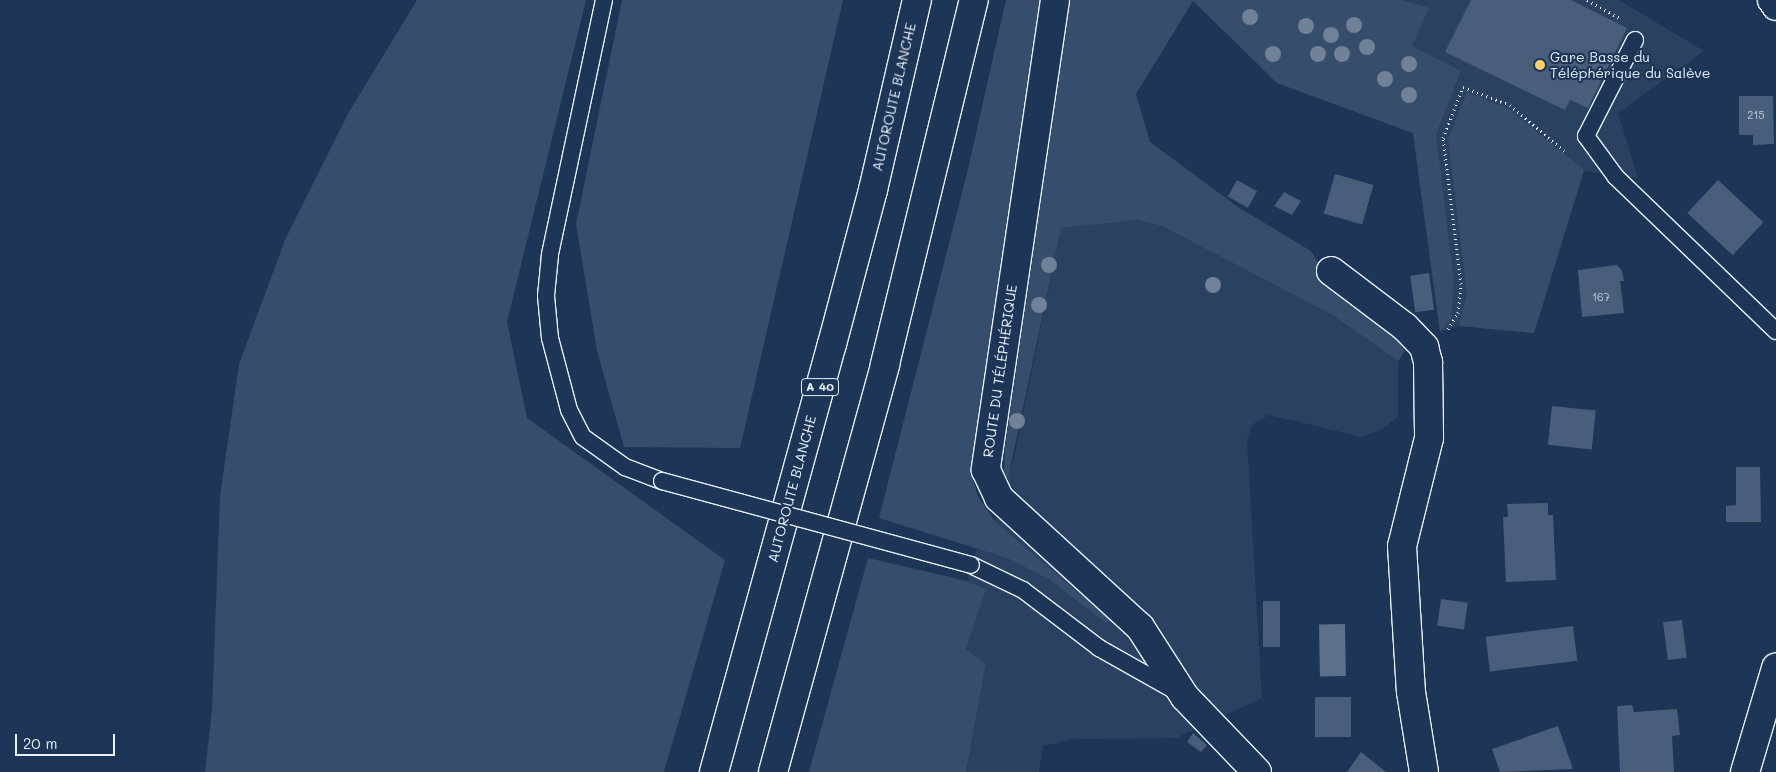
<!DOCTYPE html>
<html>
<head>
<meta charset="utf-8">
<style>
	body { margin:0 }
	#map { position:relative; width:1776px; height:772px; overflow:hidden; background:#1d3557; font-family:Mali,sans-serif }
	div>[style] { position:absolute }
	.built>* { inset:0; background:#2a4162 }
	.green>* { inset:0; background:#374d6c }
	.water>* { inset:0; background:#5d7089; transform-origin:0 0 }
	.building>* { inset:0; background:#495e7a; transform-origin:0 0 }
	.path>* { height:3px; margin-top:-1.5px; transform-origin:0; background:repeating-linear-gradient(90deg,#e8f1f8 0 1px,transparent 0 5px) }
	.roads { filter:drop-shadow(1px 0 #e8f1f8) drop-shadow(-1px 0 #e8f1f8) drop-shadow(0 1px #e8f1f8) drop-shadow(0 -1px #e8f1f8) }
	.service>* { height:16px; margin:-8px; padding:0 8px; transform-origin:8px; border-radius:8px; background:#1d3557 }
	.minor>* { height:28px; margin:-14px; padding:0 14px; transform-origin:14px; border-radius:14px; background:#1d3557 }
	.motorway>* { height:28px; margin:-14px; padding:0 14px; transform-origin:14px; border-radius:14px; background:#1d3557 }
	.bridges { filter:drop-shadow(1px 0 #e8f1f8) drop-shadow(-1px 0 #e8f1f8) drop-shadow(0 1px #e8f1f8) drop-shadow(0 -1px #e8f1f8) }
	.service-bridge>* { height:16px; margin:-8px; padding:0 8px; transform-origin:8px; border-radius:8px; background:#1d3557 }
	.trees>* { width:16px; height:16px; margin:-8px; border-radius:50%; background:#708198 }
	.dots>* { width:14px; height:14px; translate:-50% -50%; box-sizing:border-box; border:2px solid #1d3557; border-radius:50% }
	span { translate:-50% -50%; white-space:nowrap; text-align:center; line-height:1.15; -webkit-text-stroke:4.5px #1d3557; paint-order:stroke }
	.number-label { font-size:11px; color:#c0ccd8 }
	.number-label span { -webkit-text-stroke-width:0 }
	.shield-label span { padding:1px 4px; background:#1d3557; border:1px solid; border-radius:4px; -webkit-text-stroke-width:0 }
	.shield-label { font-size:12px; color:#e8f1f8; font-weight:700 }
	.poi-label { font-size:14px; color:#e8f1f8 }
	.left { translate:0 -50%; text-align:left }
	.street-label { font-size:14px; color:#e8f1f8 }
	.scale { position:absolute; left:15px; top:734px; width:100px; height:22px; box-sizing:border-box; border:2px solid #e8f1f8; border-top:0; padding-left:6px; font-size:15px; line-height:18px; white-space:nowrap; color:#e8f1f8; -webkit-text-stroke:4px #1d3557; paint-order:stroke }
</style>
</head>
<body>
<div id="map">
	<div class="built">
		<i style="clip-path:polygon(1193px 0,1619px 0,1704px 51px,1618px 113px,1638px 178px,1584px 171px,1534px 333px,1459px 326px,1440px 332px,1413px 133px,1277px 83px)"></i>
		<i style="clip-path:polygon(1137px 220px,1162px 226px,1334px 316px,1398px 361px,1398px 416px,1383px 429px,1362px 437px,1269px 415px,1253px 424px,1247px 440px,1262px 698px,1176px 738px,1075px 739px,1043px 746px,1039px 772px,966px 772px,986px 665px,966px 649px,986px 589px,967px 581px,977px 548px,1007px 558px,1050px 580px,1107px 624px,1110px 620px,995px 521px,1014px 458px,1061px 228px)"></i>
	</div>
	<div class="green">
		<i style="clip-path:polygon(417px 0,586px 0,507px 322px,527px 418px,725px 560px,664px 772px,205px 772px,212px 710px,220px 496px,239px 364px,285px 240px,349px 112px)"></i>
		<i style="clip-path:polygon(622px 0,843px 0,740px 448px,624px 447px,597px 351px,576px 224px)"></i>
		<i style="clip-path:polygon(1006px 0,1040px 0,971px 466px,973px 480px,978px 497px,995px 521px,1110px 620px,1107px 624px,1050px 580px,1007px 558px,879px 518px,968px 169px)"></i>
		<i style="clip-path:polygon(1070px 0,1401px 0,1429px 8px,1412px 46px,1461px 71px,1436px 134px,1454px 282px,1451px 319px,1440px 332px,1413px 133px,1277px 83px,1193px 1px,1136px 94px,1150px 142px,1238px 207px,1311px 251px,1342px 299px,1396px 339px,1405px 351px,1398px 361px,1334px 316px,1162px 226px,1137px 220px,1061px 228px,1008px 479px,1004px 471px,1005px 447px)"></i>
		<i style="clip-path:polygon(1467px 92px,1509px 109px,1584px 170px,1534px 333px,1459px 326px,1467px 294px,1448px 139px)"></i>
		<i style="clip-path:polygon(868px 558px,967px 581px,986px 589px,966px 649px,986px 664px,966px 772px,809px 772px)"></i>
	</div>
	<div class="water">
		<i style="left:1345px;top:624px;width:52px;height:26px;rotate:89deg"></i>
	</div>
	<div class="building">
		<i style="clip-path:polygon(1471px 0,1571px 0,1627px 28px,1588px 108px,1570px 100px,1565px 110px,1445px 52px)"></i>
		<i style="clip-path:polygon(1739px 96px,1773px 96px,1774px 144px,1753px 145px,1753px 135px,1739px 135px)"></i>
		<i style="left:1335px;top:174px;width:40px;height:41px;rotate:16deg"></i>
		<i style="left:1237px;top:180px;width:23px;height:19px;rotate:29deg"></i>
		<i style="left:1718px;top:180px;width:62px;height:45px;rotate:43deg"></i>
		<i style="clip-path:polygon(1284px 192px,1301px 201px,1292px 215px,1274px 206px)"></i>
		<i style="clip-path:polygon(1617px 265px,1622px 271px,1624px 281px,1620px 281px,1624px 313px,1582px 317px,1578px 270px)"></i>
		<i style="left:1429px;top:273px;width:37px;height:19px;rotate:82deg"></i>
		<i style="left:1552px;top:406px;width:44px;height:39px;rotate:6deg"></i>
		<i style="clip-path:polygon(1736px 467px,1760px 467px,1761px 522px,1726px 522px,1726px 506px,1736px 505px)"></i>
		<i style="clip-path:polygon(1548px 503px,1548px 515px,1553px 515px,1556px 580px,1506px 582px,1503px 517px,1508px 517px,1507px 504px)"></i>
		<i style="left:1441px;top:599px;width:27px;height:27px;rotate:8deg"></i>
		<i style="left:1263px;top:601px;width:17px;height:46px"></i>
		<i style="left:1682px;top:620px;width:38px;height:19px;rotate:83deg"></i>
		<i style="left:1573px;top:626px;width:35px;height:88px;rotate:83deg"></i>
		<i style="left:1315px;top:697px;width:36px;height:40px"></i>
		<i style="clip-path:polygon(1632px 705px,1634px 712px,1677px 709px,1680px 735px,1672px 736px,1674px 772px,1620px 772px,1617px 706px)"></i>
		<i style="clip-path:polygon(1558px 726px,1573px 769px,1500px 772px,1492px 749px)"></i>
		<i style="clip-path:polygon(1193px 733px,1207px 745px,1201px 752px,1187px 742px)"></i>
		<i style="clip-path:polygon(1361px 752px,1386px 772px,1347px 772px)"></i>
	</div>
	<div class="path">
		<i style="left:1587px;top:0;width:39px;rotate:29deg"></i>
		<i style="left:1448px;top:329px;width:19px;rotate:-58deg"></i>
		<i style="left:1458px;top:313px;width:29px;rotate:-84deg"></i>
		<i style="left:1461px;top:284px;width:147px;rotate:-97deg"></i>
		<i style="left:1443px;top:138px;width:55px;rotate:-68.6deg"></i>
		<i style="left:1463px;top:87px;width:50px;rotate:21deg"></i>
		<i style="left:1510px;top:105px;width:71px;rotate:40.4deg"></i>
	</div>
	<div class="roads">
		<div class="service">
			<i style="left:604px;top:0;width:261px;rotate:102deg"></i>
			<i style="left:550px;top:255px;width:41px;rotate:95.6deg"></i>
			<i style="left:546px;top:296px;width:42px;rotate:84.6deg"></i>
			<i style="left:550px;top:338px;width:74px;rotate:75.2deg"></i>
			<i style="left:569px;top:410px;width:30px;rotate:63deg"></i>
			<i style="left:583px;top:437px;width:52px;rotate:35.5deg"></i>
			<i style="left:625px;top:467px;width:40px;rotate:21deg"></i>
			<i style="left:1635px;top:40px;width:108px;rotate:117deg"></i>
			<i style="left:1586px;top:136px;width:51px;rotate:53.8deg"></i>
			<i style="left:1616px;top:177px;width:222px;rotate:43.9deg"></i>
			<i style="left:971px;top:565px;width:58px;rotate:25.7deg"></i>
			<i style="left:1023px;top:590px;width:96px;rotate:37.3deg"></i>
			<i style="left:1099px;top:648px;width:92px;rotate:29.4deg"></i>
		</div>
		<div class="minor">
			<i style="left:1055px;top:0;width:475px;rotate:98.4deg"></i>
			<i style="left:986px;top:470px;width:31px;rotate:65deg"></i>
			<i style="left:999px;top:498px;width:191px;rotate:42.5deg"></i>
			<i style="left:1140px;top:627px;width:83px;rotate:57.3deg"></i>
			<i style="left:1185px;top:697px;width:104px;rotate:46.2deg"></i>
			<i style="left:1772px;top:0;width:7px;rotate:56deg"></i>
			<i style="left:1331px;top:271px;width:93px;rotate:37.1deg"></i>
			<i style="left:1405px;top:327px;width:28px;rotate:46deg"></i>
			<i style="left:1424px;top:347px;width:16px;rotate:75deg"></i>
			<i style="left:1428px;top:362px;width:76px;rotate:89.2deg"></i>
			<i style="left:1429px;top:438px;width:111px;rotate:104deg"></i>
			<i style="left:1402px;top:546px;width:146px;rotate:86.5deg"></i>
			<i style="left:1411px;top:692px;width:81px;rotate:80.8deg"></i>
			<i style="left:1745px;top:772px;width:109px;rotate:-73.4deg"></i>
		</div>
		<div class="motorway">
			<i style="left:714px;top:772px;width:444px;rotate:-74.6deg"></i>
			<i style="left:832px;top:344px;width:159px;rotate:-75.1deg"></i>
			<i style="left:873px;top:190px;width:195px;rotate:-77deg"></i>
			<i style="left:773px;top:772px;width:423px;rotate:-74.6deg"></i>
			<i style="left:885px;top:364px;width:375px;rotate:-76.3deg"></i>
		</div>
	</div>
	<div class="bridges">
		<div class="service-bridge">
			<i style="left:662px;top:481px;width:320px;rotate:15.2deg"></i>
		</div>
	</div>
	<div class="trees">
		<i style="left:1250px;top:17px"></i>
		<i style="left:1354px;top:25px"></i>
		<i style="left:1306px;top:26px"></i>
		<i style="left:1331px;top:35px"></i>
		<i style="left:1367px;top:47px"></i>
		<i style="left:1273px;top:54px"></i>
		<i style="left:1318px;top:54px"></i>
		<i style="left:1342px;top:54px"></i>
		<i style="left:1409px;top:64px"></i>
		<i style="left:1385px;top:79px"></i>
		<i style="left:1409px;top:95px"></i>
		<i style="left:1049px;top:265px"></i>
		<i style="left:1213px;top:285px"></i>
		<i style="left:1039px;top:305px"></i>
		<i style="left:1017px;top:421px"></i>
	</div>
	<div class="dots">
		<i style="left:1540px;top:65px;background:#ffd166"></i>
	</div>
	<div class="number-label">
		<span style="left:1756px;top:115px">215</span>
		<span style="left:1601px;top:297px">167</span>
	</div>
	<div class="shield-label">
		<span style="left:820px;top:387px">A 40</span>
	</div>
	<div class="poi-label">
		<span class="left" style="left:1550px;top:65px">Gare Basse du<br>Téléphérique du Salève</span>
	</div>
	<div class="street-label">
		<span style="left:894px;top:97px;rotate:-77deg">AUTOROUTE BLANCHE</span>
		<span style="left:1000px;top:371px;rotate:-82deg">ROUTE DU TÉLÉPHÉRIQUE</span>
		<span style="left:792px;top:489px;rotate:-75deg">AUTOROUTE BLANCHE</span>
	</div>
	<div class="scale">20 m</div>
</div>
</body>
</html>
